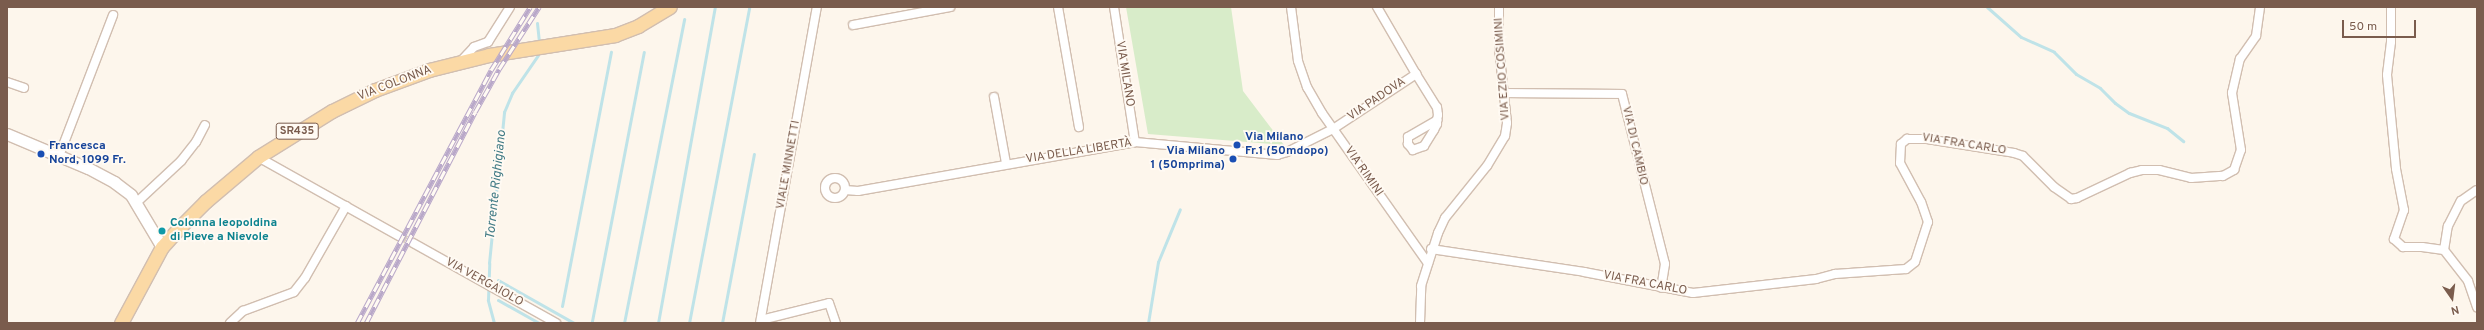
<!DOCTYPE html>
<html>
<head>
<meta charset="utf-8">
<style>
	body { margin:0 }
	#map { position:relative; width:2484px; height:330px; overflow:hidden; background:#fdf6ec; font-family:Overpass,sans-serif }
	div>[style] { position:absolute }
	.green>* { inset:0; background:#d8ecc9 }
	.stream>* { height:3px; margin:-1.5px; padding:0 1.5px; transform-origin:1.5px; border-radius:1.5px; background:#bfe3e8 }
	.minor-tunnel>* { height:8px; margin-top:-4px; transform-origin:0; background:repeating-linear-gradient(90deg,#dcd0c4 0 8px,transparent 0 12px) }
	.roads { filter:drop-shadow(1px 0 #d1beb0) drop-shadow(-1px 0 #d1beb0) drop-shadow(0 1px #d1beb0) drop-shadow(0 -1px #d1beb0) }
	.minor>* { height:8px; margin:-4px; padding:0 4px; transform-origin:4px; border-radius:4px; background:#fff }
	.minor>.ring { margin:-4px; padding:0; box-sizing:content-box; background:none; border:8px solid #fff; border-radius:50% }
	.secondary>* { height:11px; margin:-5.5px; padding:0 5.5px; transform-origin:5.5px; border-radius:5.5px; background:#fff }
	.primary>* { height:13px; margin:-6.5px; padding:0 6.5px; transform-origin:6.5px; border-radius:6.5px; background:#fbd9a5 }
	.rail>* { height:4.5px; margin-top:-2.25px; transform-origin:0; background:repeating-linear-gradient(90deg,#fffaf3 0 9px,#b9a8c9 0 18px); box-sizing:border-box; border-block:1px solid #b9a8c9 }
	.dots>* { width:11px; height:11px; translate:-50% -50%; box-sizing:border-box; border:2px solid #fffaf3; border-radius:50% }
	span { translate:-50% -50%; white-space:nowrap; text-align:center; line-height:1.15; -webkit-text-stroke:3.5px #fffaf3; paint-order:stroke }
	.shield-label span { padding:1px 3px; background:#fffaf3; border:1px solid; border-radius:3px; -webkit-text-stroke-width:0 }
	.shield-label { font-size:11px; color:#7a5c4d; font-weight:700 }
	.street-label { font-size:12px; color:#7a5c4d }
	.transit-label { font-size:12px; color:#164399; font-weight:700 }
	.left { translate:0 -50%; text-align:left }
	.right { translate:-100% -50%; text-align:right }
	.culture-label { font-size:12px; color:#0d838f; font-weight:700 }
	.water-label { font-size:13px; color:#437c86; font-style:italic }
	.frame { position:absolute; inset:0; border:8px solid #7a5c4d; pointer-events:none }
	.north { position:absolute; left:2432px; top:278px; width:40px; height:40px; -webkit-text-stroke:3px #fffaf3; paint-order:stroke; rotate:166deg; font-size:11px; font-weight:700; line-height:16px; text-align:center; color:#7a5c4d }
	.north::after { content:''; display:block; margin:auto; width:14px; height:18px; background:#7a5c4d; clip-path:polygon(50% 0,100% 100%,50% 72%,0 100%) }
	.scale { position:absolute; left:2342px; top:20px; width:74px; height:18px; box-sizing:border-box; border:2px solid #7a5c4d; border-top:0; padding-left:5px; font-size:12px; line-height:14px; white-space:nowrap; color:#7a5c4d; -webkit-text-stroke:3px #fffaf3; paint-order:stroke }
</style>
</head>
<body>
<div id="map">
	<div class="green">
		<i style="clip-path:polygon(1126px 7px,1231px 7px,1243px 91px,1284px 145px,1148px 134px)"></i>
	</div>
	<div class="stream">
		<i style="left:1987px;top:7px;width:45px;rotate:41.4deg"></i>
		<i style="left:2021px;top:37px;width:36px;rotate:24deg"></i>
		<i style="left:2054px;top:52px;width:31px;rotate:45deg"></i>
		<i style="left:2076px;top:74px;width:28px;rotate:30deg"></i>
		<i style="left:2100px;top:88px;width:21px;rotate:45deg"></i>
		<i style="left:2115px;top:103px;width:17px;rotate:36deg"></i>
		<i style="left:2129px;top:113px;width:41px;rotate:21.5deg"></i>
		<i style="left:2167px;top:128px;width:21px;rotate:39deg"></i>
		<i style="left:537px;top:23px;width:18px;rotate:84deg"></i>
		<i style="left:498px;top:280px;width:87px;rotate:29.5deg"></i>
		<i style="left:498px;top:300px;width:47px;rotate:29.3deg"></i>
		<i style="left:562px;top:306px;width:259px;rotate:-79.1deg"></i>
		<i style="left:592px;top:321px;width:274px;rotate:-79.1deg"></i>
		<i style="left:494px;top:323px;width:24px;rotate:-105deg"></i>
		<i style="left:488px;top:300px;width:37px;rotate:-88deg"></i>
		<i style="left:489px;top:263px;width:152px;rotate:-84.3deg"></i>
		<i style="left:504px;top:112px;width:21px;rotate:-67deg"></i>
		<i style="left:512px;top:93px;width:46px;rotate:-55.6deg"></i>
		<i style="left:624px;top:323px;width:310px;rotate:-78.8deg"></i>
		<i style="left:658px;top:323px;width:321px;rotate:-79.8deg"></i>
		<i style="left:689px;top:323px;width:322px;rotate:-79.2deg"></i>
		<i style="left:722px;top:323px;width:172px;rotate:-79.3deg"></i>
		<i style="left:1148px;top:323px;width:62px;rotate:-80.7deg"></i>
		<i style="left:1158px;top:262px;width:57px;rotate:-67.5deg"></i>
	</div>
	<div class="minor-tunnel">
		<i style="left:399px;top:236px;width:16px;rotate:27deg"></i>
	</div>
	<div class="roads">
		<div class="minor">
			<i style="left:1058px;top:7px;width:122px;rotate:80.1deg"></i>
			<i style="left:1114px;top:7px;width:137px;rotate:81.2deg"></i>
			<i style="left:1291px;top:7px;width:54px;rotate:82.6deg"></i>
			<i style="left:1298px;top:61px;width:28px;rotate:71deg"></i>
			<i style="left:1307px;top:87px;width:30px;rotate:60deg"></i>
			<i style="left:1322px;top:113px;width:184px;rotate:54.8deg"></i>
			<i style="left:2391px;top:7px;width:35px;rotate:90deg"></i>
			<i style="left:2391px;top:42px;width:33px;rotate:97deg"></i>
			<i style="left:2387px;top:75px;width:94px;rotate:84.5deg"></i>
			<i style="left:2396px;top:169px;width:42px;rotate:79deg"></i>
			<i style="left:2404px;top:210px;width:31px;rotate:109deg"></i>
			<i style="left:2394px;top:239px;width:12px;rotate:42deg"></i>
			<i style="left:2403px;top:247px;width:19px"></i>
			<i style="left:2422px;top:247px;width:22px;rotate:8deg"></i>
			<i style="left:2444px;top:250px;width:39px;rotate:52deg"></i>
			<i style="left:2468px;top:281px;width:28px;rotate:71deg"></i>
			<i style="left:853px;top:25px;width:99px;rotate:-10.5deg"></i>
			<i style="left:461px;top:61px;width:19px;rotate:-47deg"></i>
			<i style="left:474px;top:47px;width:15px;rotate:-20deg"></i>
			<i style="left:488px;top:42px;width:41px;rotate:-57.8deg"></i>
			<i style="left:1416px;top:74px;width:39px;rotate:58deg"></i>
			<i style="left:1437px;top:107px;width:8px;rotate:83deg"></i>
			<i style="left:1438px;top:115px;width:5px;rotate:101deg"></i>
			<i style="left:1437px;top:120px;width:4px;rotate:90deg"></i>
			<i style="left:1437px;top:124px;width:7px;rotate:117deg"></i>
			<i style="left:1434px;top:130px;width:19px;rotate:122deg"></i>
			<i style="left:1424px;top:146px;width:12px;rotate:160deg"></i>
			<i style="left:1413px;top:150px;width:8px;rotate:-130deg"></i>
			<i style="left:1408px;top:144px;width:7px;rotate:-90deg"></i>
			<i style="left:1408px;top:137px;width:34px;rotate:-30deg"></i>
			<i style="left:7px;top:82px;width:18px;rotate:19deg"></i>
			<i style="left:1505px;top:93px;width:117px;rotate:0.5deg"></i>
			<i style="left:1622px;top:94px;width:175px;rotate:75.8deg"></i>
			<i style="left:1665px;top:264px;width:24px;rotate:99deg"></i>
			<i style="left:994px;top:97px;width:67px;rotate:79.7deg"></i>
			<i style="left:59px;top:156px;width:151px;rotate:-69deg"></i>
			<i style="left:258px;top:157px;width:162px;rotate:29.3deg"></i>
			<i class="ring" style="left:825px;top:178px;width:12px;height:12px"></i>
			<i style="left:845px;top:190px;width:13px;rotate:4deg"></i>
			<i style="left:858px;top:191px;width:281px;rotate:-10deg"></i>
			<i style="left:1135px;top:142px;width:143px;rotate:5.2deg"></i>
			<i style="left:1277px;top:155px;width:10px;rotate:-17deg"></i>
			<i style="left:1287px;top:152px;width:51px;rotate:-26.6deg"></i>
			<i style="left:1333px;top:129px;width:100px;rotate:-33.5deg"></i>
			<i style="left:1416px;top:74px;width:78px;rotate:-120.2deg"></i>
			<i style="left:136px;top:203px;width:62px;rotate:-43deg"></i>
			<i style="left:181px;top:161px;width:24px;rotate:-52deg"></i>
			<i style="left:196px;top:142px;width:19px;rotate:-62deg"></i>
			<i style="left:413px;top:243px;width:164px;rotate:29.2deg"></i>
			<i style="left:1431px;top:249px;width:155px;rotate:8.5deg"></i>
			<i style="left:1584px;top:272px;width:111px;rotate:10.9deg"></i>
			<i style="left:1693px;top:293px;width:124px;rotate:-6.5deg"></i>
			<i style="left:1816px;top:279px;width:20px;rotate:-15deg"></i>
			<i style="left:1835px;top:274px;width:71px;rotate:-4deg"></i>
			<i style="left:1906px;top:269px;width:11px;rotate:-38deg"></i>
			<i style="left:1915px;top:262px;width:42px;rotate:-72deg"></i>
			<i style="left:1928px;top:222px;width:21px;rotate:-109deg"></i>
			<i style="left:1921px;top:202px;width:44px;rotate:-118.3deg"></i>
			<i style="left:1900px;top:163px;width:19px;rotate:-87deg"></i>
			<i style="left:1901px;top:144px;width:8px;rotate:-40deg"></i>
			<i style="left:1907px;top:139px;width:20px"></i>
			<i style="left:1927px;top:139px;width:88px;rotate:9.1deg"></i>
			<i style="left:2014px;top:153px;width:9px;rotate:18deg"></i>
			<i style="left:2023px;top:156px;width:44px;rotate:45deg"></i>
			<i style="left:2054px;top:187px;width:21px;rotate:35deg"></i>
			<i style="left:2071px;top:199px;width:6px;rotate:-9deg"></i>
			<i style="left:2077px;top:198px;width:59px;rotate:-25.3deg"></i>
			<i style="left:2130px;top:173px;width:12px;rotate:-14deg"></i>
			<i style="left:2142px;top:170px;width:17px"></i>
			<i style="left:2159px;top:170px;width:33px;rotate:14deg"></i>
			<i style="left:2191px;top:178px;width:32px;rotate:-4deg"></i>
			<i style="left:2223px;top:176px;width:13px;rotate:-29deg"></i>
			<i style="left:2234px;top:170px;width:21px;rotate:-71deg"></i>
			<i style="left:2241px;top:150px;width:58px;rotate:-99deg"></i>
			<i style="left:2232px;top:93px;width:35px;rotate:-77deg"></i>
			<i style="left:2240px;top:59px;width:28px;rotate:-55deg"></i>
			<i style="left:2256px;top:36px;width:29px;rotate:-82deg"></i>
			<i style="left:2444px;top:250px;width:24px;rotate:-81deg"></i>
			<i style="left:2448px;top:226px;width:28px;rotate:-63deg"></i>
			<i style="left:2461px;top:201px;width:19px;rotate:-35deg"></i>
			<i style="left:761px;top:320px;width:70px;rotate:-14deg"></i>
			<i style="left:829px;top:303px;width:21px;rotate:71deg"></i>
			<i style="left:230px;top:323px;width:18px;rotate:-43deg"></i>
			<i style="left:243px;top:311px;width:54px;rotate:-20.4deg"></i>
			<i style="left:294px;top:292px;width:18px;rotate:-52deg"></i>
			<i style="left:305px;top:278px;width:83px;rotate:-60.3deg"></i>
			<i style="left:760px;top:323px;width:321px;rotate:-79.8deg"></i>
			<i style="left:1420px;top:323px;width:37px;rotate:-88deg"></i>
			<i style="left:1421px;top:286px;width:56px;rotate:-72.2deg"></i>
			<i style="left:1438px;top:233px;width:17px;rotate:-65deg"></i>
			<i style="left:1445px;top:218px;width:67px;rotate:-51.1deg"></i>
			<i style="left:1487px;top:166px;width:35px;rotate:-59deg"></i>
			<i style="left:1505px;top:136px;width:13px;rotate:-81deg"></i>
			<i style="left:1507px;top:123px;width:75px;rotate:-96.1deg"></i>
			<i style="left:1499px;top:48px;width:41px;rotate:-90deg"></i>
		</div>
		<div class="secondary">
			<i style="left:7px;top:134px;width:88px;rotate:22.8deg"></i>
			<i style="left:88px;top:168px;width:30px;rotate:28deg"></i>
			<i style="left:114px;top:182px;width:21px;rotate:37deg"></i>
			<i style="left:131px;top:195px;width:61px;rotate:59.2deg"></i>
		</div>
		<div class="primary">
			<i style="left:121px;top:323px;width:86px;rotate:-61.7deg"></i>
			<i style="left:162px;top:247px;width:30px;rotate:-48deg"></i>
			<i style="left:182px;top:225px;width:34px;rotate:-45deg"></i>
			<i style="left:206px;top:201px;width:68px;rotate:-40.2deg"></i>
			<i style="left:258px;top:157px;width:87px;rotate:-31.9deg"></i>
			<i style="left:332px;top:111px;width:48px;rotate:-26deg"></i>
			<i style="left:375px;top:90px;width:58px;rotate:-20.3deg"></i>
			<i style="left:429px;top:70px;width:62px;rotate:-14deg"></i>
			<i style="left:489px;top:55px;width:128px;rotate:-9deg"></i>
			<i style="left:615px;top:35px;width:25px;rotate:-21deg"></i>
			<i style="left:638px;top:26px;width:37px;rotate:-31deg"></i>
		</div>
	</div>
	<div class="rail">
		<i style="left:357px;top:323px;width:286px;rotate:-62.1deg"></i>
		<i style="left:491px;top:70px;width:74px;rotate:-58.2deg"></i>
		<i style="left:366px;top:323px;width:237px;rotate:-62.7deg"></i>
		<i style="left:475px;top:112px;width:49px;rotate:-60.8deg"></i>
		<i style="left:499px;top:69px;width:74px;rotate:-57.2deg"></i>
	</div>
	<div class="dots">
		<i style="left:1237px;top:145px;background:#1a4fb4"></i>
		<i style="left:41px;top:154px;background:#1a4fb4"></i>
		<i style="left:1233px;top:159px;background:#1a4fb4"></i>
		<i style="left:162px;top:231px;background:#0f9aa8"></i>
	</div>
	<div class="shield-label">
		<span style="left:297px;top:131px">SR435</span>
	</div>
	<div class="street-label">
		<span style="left:1503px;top:69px;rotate:-94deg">VIA EZIO COSIMINI</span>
		<span style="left:1124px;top:74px;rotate:81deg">VIA MILANO</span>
		<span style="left:395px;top:84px;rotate:-21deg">VIA COLONNA</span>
		<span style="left:1377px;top:100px;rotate:-34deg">VIA PADOVA</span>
		<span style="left:1964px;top:145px;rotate:9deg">VIA FRA CARLO</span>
		<span style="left:1634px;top:146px;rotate:77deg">VIA DI CAMBIO</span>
		<span style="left:1079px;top:152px;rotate:-9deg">VIA DELLA LIBERTÀ</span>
		<span style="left:789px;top:165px;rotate:-80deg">VIALE MINNETTI</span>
		<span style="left:1363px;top:172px;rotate:55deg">VIA RIMINI</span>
		<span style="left:484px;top:283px;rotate:29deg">VIA VERGAIOLO</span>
		<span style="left:1645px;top:284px;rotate:11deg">VIA FRA CARLO</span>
	</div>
	<div class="transit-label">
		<span class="left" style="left:1245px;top:145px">Via Milano<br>Fr.1 (50mdopo)</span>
		<span class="left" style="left:49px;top:154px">Francesca<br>Nord, 1099 Fr.</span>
		<span class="right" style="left:1225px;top:159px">Via Milano<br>1 (50mprima)</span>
	</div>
	<div class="culture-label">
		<span class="left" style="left:170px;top:231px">Colonna leopoldina<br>di Pieve a Nievole</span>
	</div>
	<div class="water-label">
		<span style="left:497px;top:185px;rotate:-84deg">Torrente Righigiano</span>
	</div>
	<div class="frame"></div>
	<div class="north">N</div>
	<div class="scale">50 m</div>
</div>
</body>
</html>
